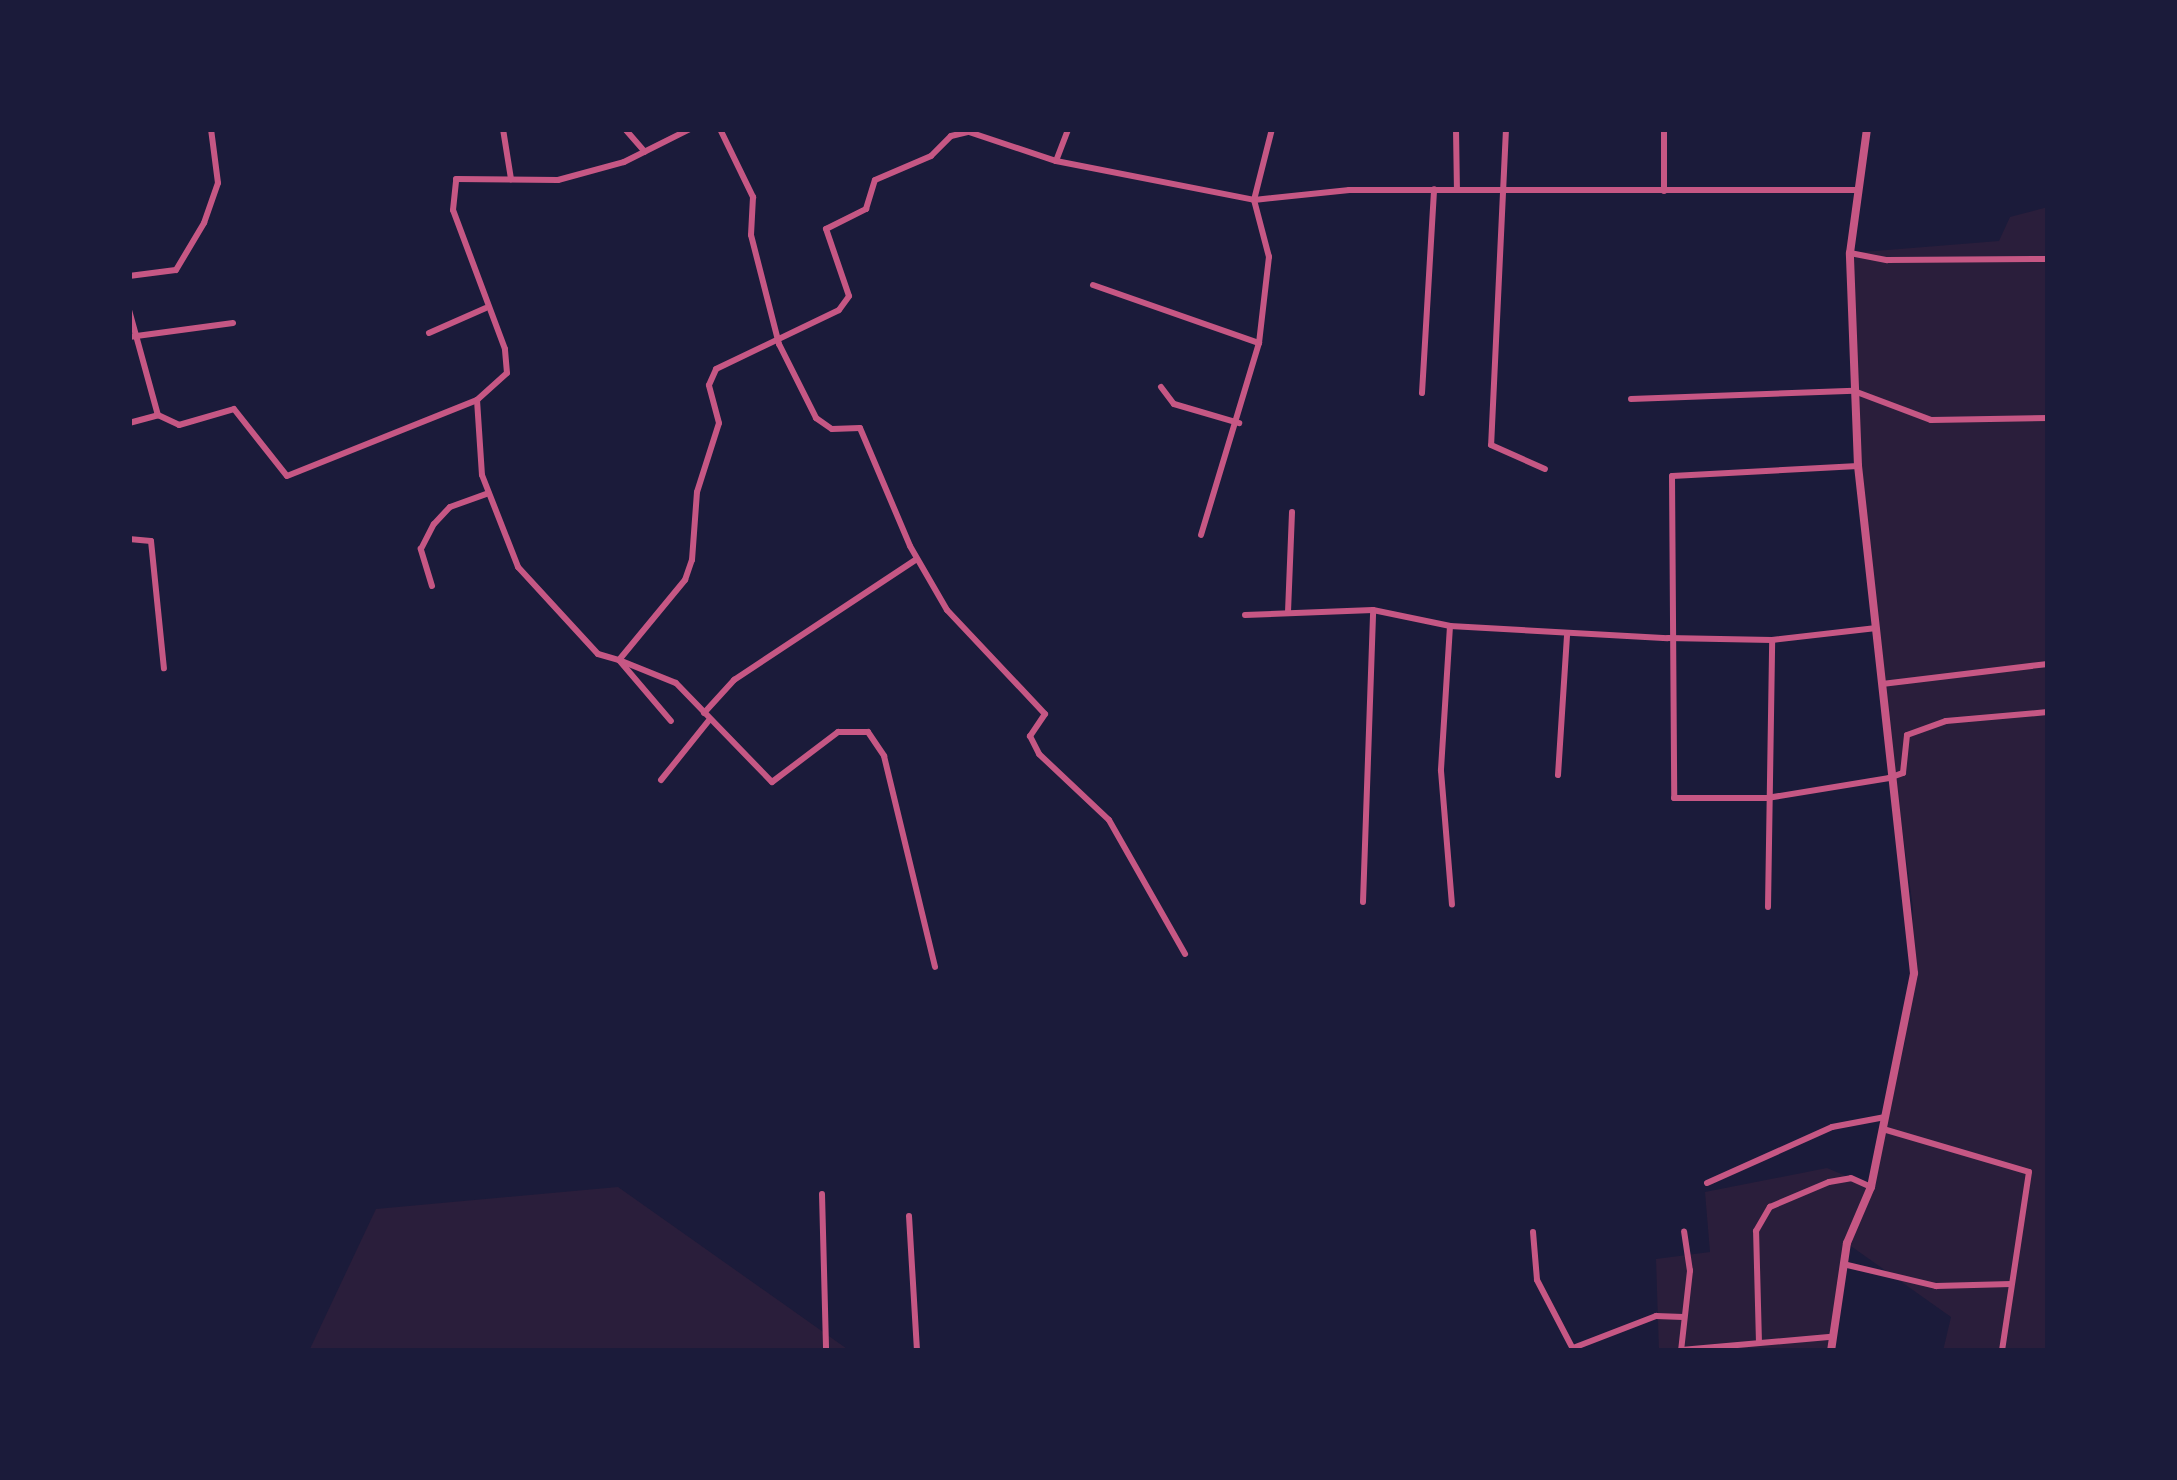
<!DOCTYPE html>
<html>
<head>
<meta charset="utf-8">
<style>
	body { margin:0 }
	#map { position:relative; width:2177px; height:1480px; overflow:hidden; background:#1b1b3a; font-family:Commissioner,sans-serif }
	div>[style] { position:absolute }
	.green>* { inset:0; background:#2a1e3b }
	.minor>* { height:6px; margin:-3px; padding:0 3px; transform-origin:3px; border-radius:3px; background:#c65784 }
	.tertiary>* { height:8px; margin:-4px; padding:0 4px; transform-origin:4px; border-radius:4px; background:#c65784 }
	span { translate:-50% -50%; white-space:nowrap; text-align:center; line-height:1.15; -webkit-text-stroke:12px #1b1b3a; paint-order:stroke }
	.frame { position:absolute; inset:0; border:132px solid #1b1b3a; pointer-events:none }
</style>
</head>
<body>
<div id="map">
	<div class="green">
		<i style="clip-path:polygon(2048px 207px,2048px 1351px,1943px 1351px,1951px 1317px,1848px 1244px,1831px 1351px,1659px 1351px,1656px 1259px,1710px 1252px,1705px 1192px,1827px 1168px,1870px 1186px,1905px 1042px,1913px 908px,1863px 542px,1850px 253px,1999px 241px,2010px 217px)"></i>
		<i style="clip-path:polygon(618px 1187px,850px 1351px,309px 1351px,376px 1209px)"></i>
	</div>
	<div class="minor">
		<i style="left:503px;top:129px;width:51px;rotate:80.9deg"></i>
		<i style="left:625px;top:129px;width:30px;rotate:49deg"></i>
		<i style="left:720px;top:129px;width:76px;rotate:64.1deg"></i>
		<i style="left:753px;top:197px;width:38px;rotate:93deg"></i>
		<i style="left:751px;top:235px;width:113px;rotate:75.6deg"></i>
		<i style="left:779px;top:344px;width:83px;rotate:63.4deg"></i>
		<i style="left:816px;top:418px;width:19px;rotate:35deg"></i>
		<i style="left:832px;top:429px;width:28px;rotate:-2deg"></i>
		<i style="left:860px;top:428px;width:128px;rotate:67deg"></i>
		<i style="left:910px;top:546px;width:74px;rotate:60deg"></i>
		<i style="left:947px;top:610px;width:143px;rotate:46.7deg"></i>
		<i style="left:1045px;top:714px;width:27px;rotate:124deg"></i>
		<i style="left:1030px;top:736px;width:20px;rotate:63deg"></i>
		<i style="left:1039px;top:754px;width:96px;rotate:43.3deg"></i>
		<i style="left:1109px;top:820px;width:154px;rotate:60.4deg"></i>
		<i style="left:1456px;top:129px;width:61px;rotate:89.1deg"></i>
		<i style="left:1506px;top:129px;width:316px;rotate:92.7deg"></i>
		<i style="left:1491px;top:445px;width:59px;rotate:24deg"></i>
		<i style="left:1056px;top:161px;width:34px;rotate:-69deg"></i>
		<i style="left:1664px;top:191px;width:62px;rotate:-90deg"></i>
		<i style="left:1850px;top:253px;width:38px;rotate:11deg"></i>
		<i style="left:1887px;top:260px;width:161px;rotate:-0.4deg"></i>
		<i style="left:129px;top:276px;width:47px;rotate:-7.3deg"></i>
		<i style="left:176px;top:270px;width:55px;rotate:-59.2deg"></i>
		<i style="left:204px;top:223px;width:42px;rotate:-70.7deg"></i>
		<i style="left:218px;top:183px;width:54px;rotate:-97.4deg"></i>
		<i style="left:1093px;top:285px;width:176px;rotate:19.3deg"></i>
		<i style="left:129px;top:310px;width:109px;rotate:74.6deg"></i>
		<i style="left:429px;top:333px;width:62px;rotate:-23.7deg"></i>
		<i style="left:129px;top:337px;width:105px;rotate:-7.7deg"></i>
		<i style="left:1161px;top:387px;width:21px;rotate:53deg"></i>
		<i style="left:1174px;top:404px;width:68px;rotate:16.3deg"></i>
		<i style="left:1422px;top:393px;width:204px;rotate:-86.6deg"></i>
		<i style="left:1631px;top:399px;width:223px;rotate:-2.1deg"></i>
		<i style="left:1854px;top:391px;width:82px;rotate:20.6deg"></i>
		<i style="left:1931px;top:420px;width:117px;rotate:-1deg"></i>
		<i style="left:477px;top:400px;width:75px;rotate:86.2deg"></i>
		<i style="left:482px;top:475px;width:99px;rotate:68.6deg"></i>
		<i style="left:518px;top:567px;width:118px;rotate:47.4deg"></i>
		<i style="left:598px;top:654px;width:22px;rotate:16deg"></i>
		<i style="left:619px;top:660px;width:104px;rotate:-50.5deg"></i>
		<i style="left:685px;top:580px;width:21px;rotate:-71deg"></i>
		<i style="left:692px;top:560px;width:68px;rotate:-85.8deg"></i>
		<i style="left:697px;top:492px;width:72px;rotate:-72.3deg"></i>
		<i style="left:719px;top:423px;width:39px;rotate:-105deg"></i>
		<i style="left:709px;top:385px;width:17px;rotate:-66deg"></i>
		<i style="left:716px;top:369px;width:136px;rotate:-25.6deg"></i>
		<i style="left:839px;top:310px;width:17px;rotate:-54deg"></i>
		<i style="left:849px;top:296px;width:71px;rotate:-108.9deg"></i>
		<i style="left:826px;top:229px;width:45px;rotate:-26.6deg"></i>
		<i style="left:866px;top:209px;width:30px;rotate:-73deg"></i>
		<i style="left:875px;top:180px;width:61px;rotate:-23.2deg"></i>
		<i style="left:931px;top:156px;width:28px;rotate:-45deg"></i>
		<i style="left:951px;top:136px;width:18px;rotate:-13deg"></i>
		<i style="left:969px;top:132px;width:92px;rotate:18.4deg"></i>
		<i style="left:1056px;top:161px;width:202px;rotate:11.1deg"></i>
		<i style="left:1254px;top:200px;width:96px;rotate:-6deg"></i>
		<i style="left:1349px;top:190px;width:510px"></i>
		<i style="left:129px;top:423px;width:30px;rotate:-15deg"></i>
		<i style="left:158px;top:415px;width:23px;rotate:25deg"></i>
		<i style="left:179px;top:425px;width:57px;rotate:-16.2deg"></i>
		<i style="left:234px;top:409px;width:85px;rotate:51.7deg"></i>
		<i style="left:287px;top:476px;width:205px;rotate:-21.8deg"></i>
		<i style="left:477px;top:400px;width:40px;rotate:-42deg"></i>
		<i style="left:507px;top:373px;width:24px;rotate:-95deg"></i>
		<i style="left:505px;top:349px;width:148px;rotate:-110.5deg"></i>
		<i style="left:453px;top:210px;width:31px;rotate:-84deg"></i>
		<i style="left:456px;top:179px;width:102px;rotate:0.6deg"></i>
		<i style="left:558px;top:180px;width:68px;rotate:-15.3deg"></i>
		<i style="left:624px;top:162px;width:74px;rotate:-26.6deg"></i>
		<i style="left:1858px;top:466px;width:186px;rotate:176.9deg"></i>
		<i style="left:1672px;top:476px;width:322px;rotate:89.6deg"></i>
		<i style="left:1674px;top:798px;width:93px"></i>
		<i style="left:1767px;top:798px;width:124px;rotate:-9.3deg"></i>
		<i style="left:1889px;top:778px;width:15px;rotate:-20deg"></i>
		<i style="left:1903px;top:773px;width:38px;rotate:-84deg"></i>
		<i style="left:1907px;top:735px;width:41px;rotate:-19.7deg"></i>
		<i style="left:1946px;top:721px;width:102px;rotate:-5deg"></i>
		<i style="left:1201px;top:535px;width:201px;rotate:-73.2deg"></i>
		<i style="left:1259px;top:343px;width:87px;rotate:-83.4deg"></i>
		<i style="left:1269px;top:257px;width:59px;rotate:-104.7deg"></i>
		<i style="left:1254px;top:200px;width:73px;rotate:-75.8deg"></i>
		<i style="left:129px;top:539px;width:22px;rotate:5deg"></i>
		<i style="left:151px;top:541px;width:128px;rotate:84.2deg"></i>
		<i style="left:432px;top:586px;width:39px;rotate:-107deg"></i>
		<i style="left:421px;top:549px;width:28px;rotate:-63deg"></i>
		<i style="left:434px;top:524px;width:23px;rotate:-47deg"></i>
		<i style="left:450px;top:507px;width:41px;rotate:-19.7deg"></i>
		<i style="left:1288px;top:612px;width:100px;rotate:-87.7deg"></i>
		<i style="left:1245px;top:615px;width:128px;rotate:-2.2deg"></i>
		<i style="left:1373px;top:610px;width:79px;rotate:11.7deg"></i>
		<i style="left:1450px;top:626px;width:218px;rotate:3.2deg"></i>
		<i style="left:1668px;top:638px;width:104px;rotate:1.1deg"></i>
		<i style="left:1772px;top:640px;width:105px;rotate:-6.6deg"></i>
		<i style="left:1450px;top:626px;width:145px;rotate:93.6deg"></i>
		<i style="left:1441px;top:771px;width:134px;rotate:85.3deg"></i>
		<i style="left:619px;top:660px;width:61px;rotate:22deg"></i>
		<i style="left:676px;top:683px;width:138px;rotate:45.9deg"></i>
		<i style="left:772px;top:782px;width:83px;rotate:-37.1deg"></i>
		<i style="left:838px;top:732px;width:30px"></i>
		<i style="left:868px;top:732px;width:29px;rotate:56deg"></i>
		<i style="left:884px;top:756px;width:217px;rotate:76.4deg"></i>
		<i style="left:619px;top:660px;width:80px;rotate:49.6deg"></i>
		<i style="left:1882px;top:684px;width:167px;rotate:-6.9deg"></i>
		<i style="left:704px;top:713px;width:45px;rotate:-47.7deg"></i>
		<i style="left:734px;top:680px;width:219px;rotate:-33.5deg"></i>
		<i style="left:1558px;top:775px;width:141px;rotate:-86.3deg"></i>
		<i style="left:661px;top:780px;width:78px;rotate:-51.2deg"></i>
		<i style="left:1363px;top:902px;width:292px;rotate:-88deg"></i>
		<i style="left:1768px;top:907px;width:267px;rotate:-89.1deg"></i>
		<i style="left:1883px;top:1129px;width:152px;rotate:16.4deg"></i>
		<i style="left:2029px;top:1172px;width:181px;rotate:98.6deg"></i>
		<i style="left:1707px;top:1183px;width:137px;rotate:-24.1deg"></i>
		<i style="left:1832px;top:1127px;width:54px;rotate:-10.7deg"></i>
		<i style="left:822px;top:1194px;width:157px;rotate:88.5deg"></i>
		<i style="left:909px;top:1216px;width:135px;rotate:86.6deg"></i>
		<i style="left:1533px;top:1232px;width:48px;rotate:85.2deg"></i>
		<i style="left:1537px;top:1280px;width:80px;rotate:62.5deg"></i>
		<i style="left:1843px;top:1264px;width:96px;rotate:13.3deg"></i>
		<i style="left:1936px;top:1286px;width:75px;rotate:-1.5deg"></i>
		<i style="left:1759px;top:1343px;width:112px;rotate:-91.5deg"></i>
		<i style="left:1756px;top:1231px;width:28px;rotate:-60deg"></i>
		<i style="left:1770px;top:1207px;width:64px;rotate:-23deg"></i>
		<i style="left:1829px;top:1182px;width:22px;rotate:-10deg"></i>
		<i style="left:1851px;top:1178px;width:22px;rotate:24deg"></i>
		<i style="left:1573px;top:1348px;width:89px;rotate:-21.1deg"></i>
		<i style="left:1656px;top:1316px;width:27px;rotate:2deg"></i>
		<i style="left:1681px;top:1350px;width:151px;rotate:-5deg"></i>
		<i style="left:1681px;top:1351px;width:81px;rotate:-83.6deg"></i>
		<i style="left:1690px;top:1271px;width:40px;rotate:-98.5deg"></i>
	</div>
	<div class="tertiary">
		<i style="left:1831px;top:1351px;width:109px;rotate:-81.6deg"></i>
		<i style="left:1847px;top:1243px;width:61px;rotate:-66.8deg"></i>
		<i style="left:1871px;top:1187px;width:218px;rotate:-78.6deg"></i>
		<i style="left:1914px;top:973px;width:510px;rotate:-96.3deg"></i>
		<i style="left:1858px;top:466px;width:213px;rotate:-92.2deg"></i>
		<i style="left:1850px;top:253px;width:125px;rotate:-82.2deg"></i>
	</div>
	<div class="frame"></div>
</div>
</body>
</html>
